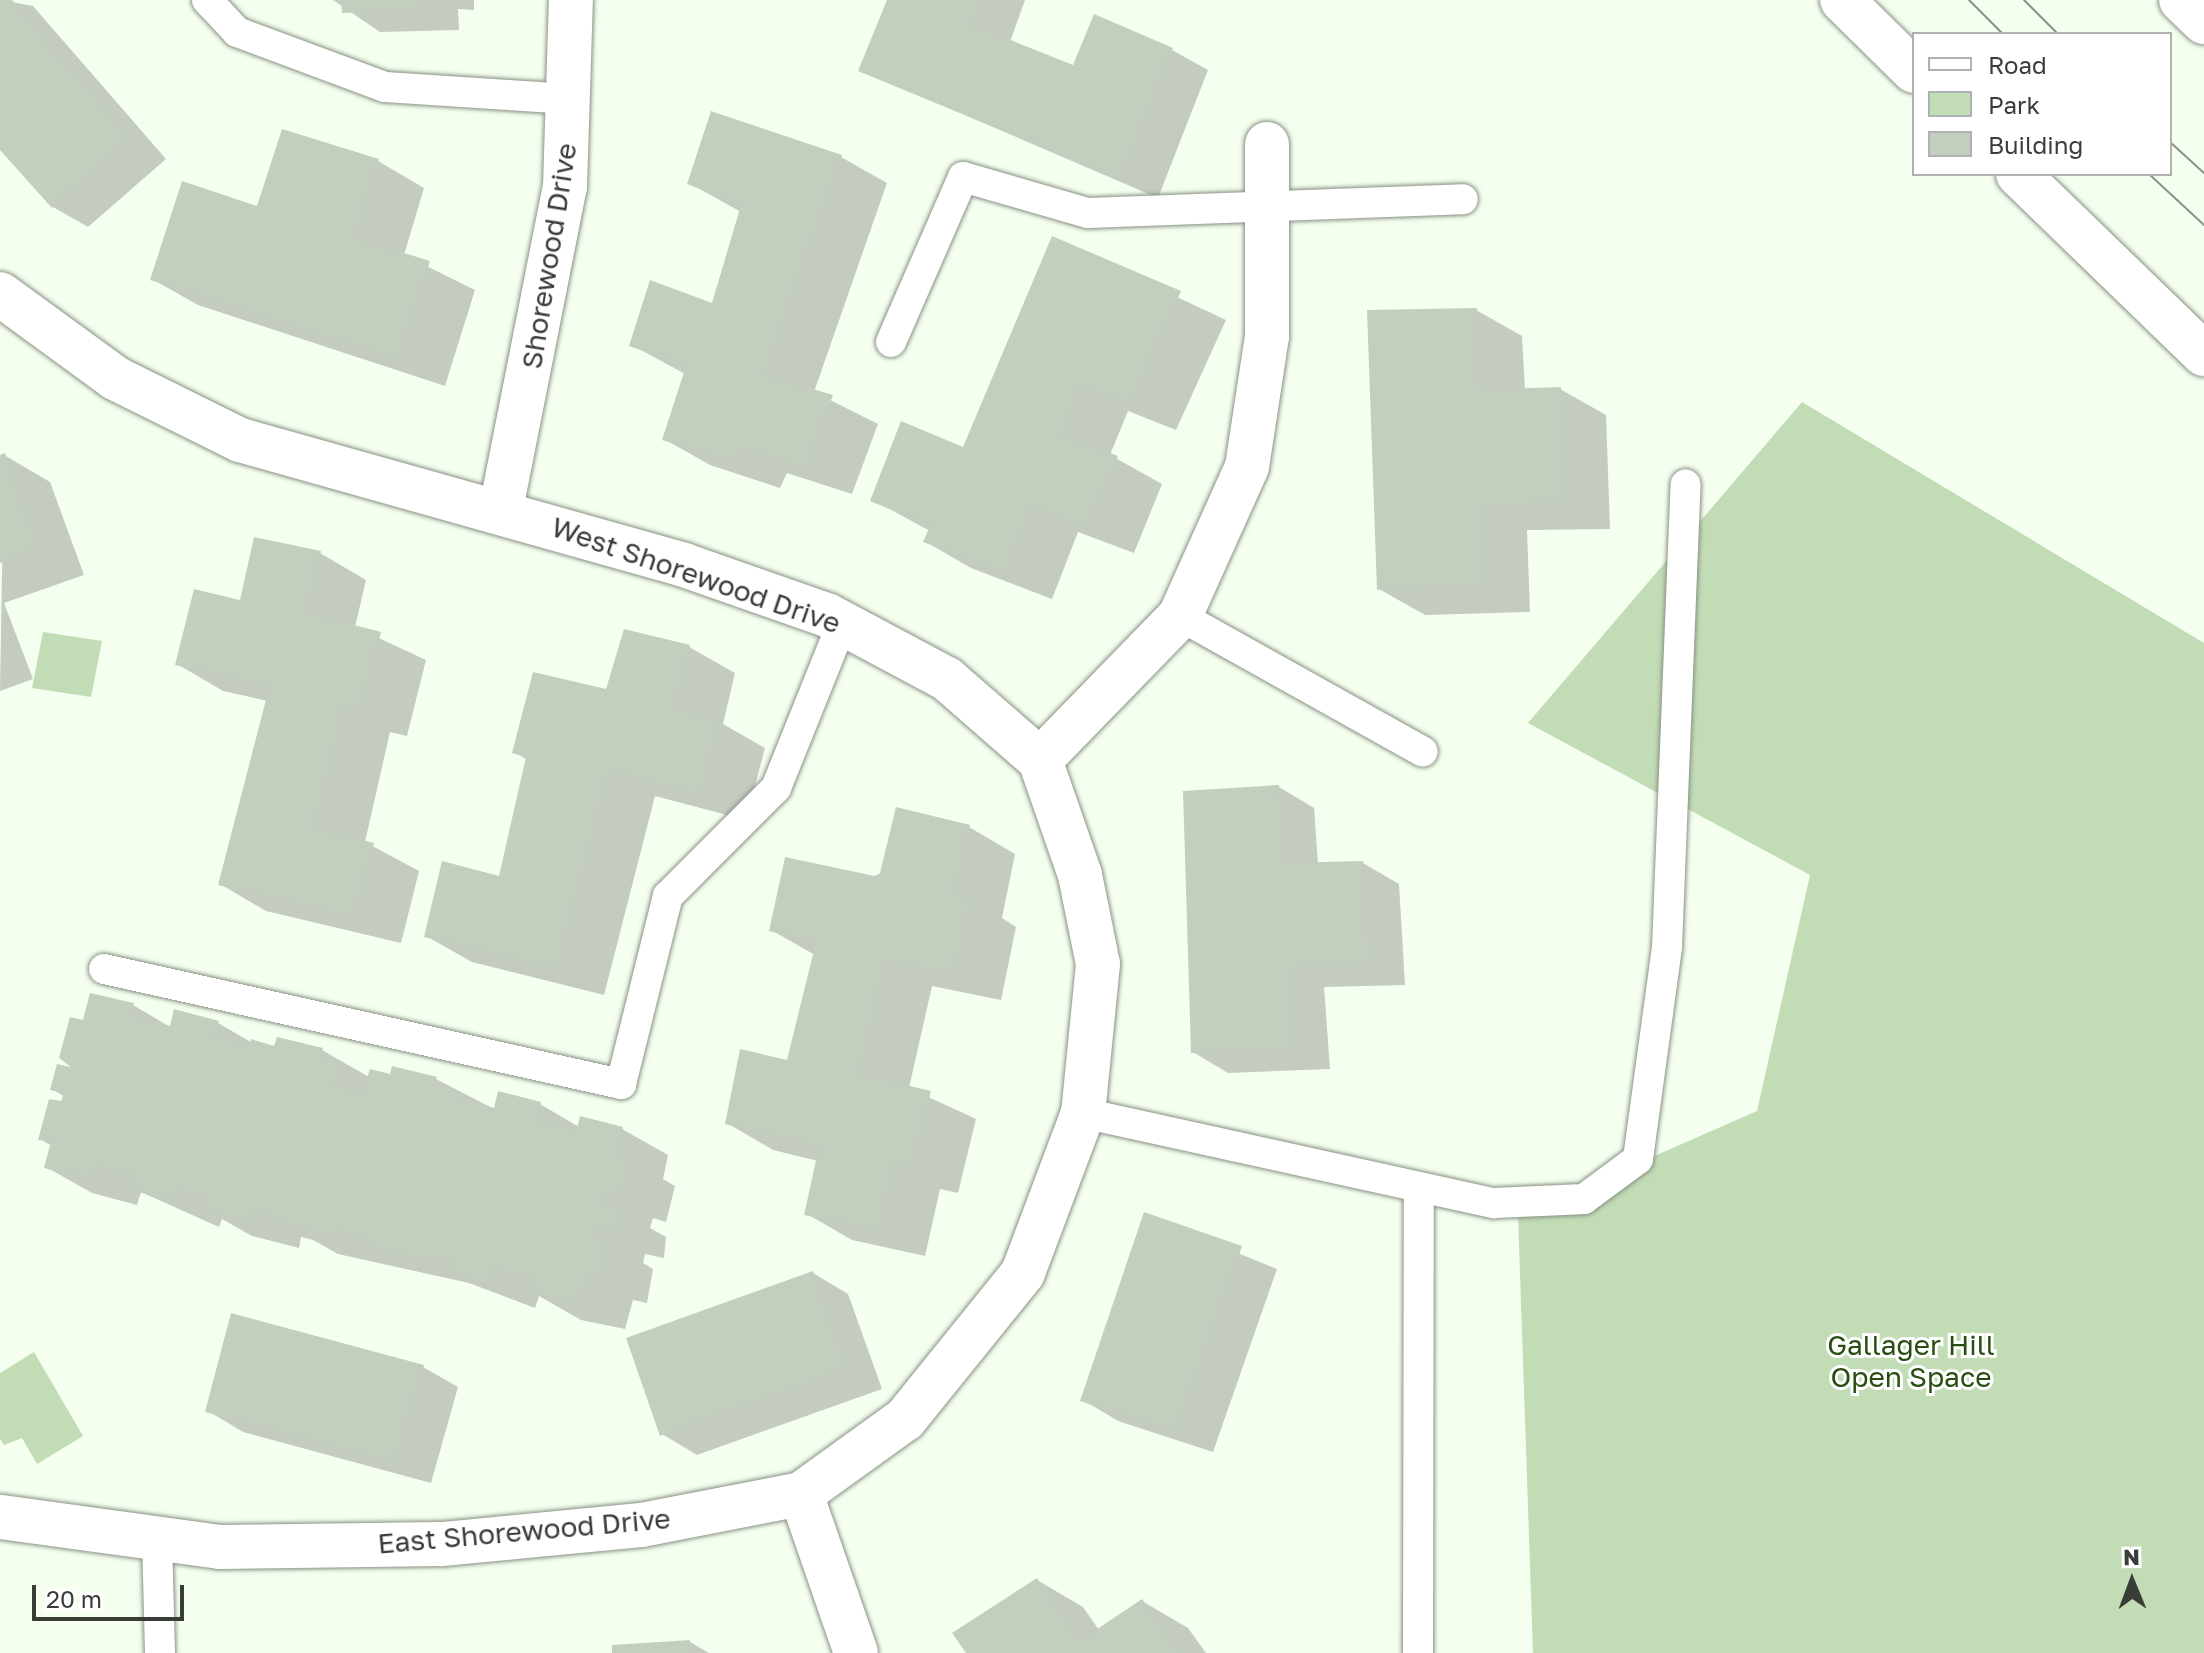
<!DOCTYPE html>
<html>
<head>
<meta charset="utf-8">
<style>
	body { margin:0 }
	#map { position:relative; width:2204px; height:1653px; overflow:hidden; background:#f4ffef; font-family:"Golos Text",sans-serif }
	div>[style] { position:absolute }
	.green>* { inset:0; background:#c2dcb6 }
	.shadow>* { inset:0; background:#0003 }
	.building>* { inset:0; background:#c4cebf }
	.roads { filter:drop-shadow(0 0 2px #899284) drop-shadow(0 0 2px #899284) }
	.lane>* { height:30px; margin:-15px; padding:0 15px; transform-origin:15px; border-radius:15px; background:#fff }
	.street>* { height:44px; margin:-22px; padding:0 22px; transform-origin:22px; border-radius:22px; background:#fff }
	.highway>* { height:44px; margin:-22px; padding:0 22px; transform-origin:22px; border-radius:22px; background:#fff }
	.tram>* { height:2px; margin:-1px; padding:0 1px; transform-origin:1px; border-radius:1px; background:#8b9288 }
	span { translate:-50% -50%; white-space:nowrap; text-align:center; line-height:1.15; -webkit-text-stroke:6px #fff; paint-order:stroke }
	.street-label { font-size:28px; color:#393d37 }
	.park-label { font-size:28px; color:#284d11 }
	.legend { position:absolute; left:1912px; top:32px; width:260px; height:144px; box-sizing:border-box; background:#fff; border:2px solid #b0b1af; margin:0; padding:10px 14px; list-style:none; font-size:24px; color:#393d37 }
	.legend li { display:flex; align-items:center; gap:16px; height:40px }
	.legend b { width:40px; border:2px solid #b0b1af }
	.north { position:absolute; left:2092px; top:1541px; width:80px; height:80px; -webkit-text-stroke:6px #fff; paint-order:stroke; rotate:359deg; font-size:22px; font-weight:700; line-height:32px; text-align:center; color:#393d37 }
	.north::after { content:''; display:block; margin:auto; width:28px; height:36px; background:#393d37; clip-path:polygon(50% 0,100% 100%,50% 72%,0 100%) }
	.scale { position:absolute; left:32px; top:1585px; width:152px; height:36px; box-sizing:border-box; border:4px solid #393d37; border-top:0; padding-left:10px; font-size:24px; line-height:28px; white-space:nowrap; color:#393d37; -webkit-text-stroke:6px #fff; paint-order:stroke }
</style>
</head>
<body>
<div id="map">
	<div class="green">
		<div style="clip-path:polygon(1802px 402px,2204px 643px,2204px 1653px,1533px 1653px,1518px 1216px,1757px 1111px,1810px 875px,1528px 723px)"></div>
		<div style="clip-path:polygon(43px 632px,102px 641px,91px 697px,32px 688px)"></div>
		<div style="clip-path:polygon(34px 1352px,83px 1436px,37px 1464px,22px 1438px,4px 1445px,0 1439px,0 1373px)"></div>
	</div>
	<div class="shadow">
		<div style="clip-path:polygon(0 0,33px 6px,166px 159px,88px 227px,53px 207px,0 147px)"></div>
		<div style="clip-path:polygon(333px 0,474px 0,474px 10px,458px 9px,459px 30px,380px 32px)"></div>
		<div style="clip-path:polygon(889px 0,1025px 0,1010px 42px,1075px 67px,1172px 50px,1208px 70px,1158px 198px,860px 70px)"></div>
		<div style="clip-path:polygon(841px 157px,887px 183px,814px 392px,878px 424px,852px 494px,787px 473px,780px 488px,710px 465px,664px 439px,685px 374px,632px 345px,713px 306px,741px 212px,689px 183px)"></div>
		<div style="clip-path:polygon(378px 161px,424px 188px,404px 255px,475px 290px,445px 386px,198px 305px,152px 279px)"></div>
		<div style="clip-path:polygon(1053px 239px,1226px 320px,1176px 430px,1128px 411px,1110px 455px,1162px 484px,1134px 553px,1078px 532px,1052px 599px,971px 568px,926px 542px,930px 531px,873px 500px,964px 449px)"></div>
		<div style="clip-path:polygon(1476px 310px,1522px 336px,1525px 390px,1560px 389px,1606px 415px,1610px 529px,1527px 530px,1530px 612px,1425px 615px,1379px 589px)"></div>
		<div style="clip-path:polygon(4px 455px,50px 482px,84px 575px,4px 603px,33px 679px,0 691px)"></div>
		<div style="clip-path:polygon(320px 553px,366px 580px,355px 627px,426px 660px,407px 736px,390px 732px,365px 842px,419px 871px,401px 943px,266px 911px,220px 884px,268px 701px,223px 691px,177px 664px,242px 603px)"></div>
		<div style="clip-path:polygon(689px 647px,735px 673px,723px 724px,765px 748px,746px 820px,655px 796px,604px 995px,472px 962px,426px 936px,500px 879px,527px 760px,515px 752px)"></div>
		<div style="clip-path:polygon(1279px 787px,1314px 808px,1318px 864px,1363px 863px,1399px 884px,1405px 985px,1324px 987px,1330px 1069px,1228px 1073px,1193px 1052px)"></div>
		<div style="clip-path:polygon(969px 827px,1015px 854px,1002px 918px,1016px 927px,1001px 1000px,932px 986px,909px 1088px,976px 1119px,958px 1193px,940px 1189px,925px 1256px,852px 1240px,807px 1214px,818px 1161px,773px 1150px,727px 1123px,789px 1062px,815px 955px,771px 930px)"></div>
		<div style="clip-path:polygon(133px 1005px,172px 1028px,218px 1023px,256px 1045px,322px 1050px,369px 1077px,436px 1079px,496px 1110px,540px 1104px,579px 1127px,622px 1129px,668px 1155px,663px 1179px,675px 1186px,666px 1222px,653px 1218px,650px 1228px,666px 1237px,664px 1258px,645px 1254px,643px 1263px,653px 1269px,647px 1303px,633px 1300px,625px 1329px,581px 1320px,539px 1296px,535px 1308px,469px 1283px,338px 1254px,313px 1240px,301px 1237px,299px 1248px,252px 1236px,222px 1219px,219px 1227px,141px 1192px,137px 1205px,92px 1193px,46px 1167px,52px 1146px,40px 1139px,65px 1097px,52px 1089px,78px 1071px,84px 1022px)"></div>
		<div style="clip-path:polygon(1145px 1215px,1277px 1269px,1213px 1452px,1118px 1421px,1083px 1400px)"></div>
		<div style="clip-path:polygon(813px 1273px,848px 1294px,882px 1389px,697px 1455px,662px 1434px)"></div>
		<div style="clip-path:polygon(423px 1367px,458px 1387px,431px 1483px,243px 1432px,208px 1411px)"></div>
		<div style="clip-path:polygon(1037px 1580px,1083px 1607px,1099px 1630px,1142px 1601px,1188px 1628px,1206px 1653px,969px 1653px)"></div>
		<div style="clip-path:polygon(690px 1642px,709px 1653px,614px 1653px)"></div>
	</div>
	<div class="building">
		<div style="clip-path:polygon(0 0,12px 0,131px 137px,52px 208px,0 150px)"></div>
		<div style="clip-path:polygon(341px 0,423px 0,423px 11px,342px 13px)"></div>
		<div style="clip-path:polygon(887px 0,982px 0,973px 25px,1073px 65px,1094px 14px,1173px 48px,1122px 180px,858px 71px)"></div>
		<div style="clip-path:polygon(711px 111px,842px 155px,766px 375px,833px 395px,806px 469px,740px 448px,734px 463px,662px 440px,686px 366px,629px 346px,650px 280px,712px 303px,741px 205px,687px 184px)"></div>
		<div style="clip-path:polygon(282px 129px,379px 159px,356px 238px,430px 261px,399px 361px,150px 280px,182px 181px,257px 206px)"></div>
		<div style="clip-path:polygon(1052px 236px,1181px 291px,1130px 405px,1081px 386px,1063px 435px,1118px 456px,1087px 528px,1032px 507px,1006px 574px,923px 542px,930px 526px,870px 501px,901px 421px,963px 447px)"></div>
		<div style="clip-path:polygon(1477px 308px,1480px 390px,1561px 387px,1565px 503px,1481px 505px,1484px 586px,1377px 590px,1367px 310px)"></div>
		<div style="clip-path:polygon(5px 453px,39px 548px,0 563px,0 455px)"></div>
		<div style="clip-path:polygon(254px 537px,321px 551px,307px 613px,381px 632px,361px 711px,344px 707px,316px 828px,374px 843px,355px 918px,218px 885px,269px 688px,175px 665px,194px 589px,240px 600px)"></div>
		<div style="clip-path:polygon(624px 629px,690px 645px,675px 708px,720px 720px,700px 795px,609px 771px,558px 970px,424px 937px,442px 861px,499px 876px,526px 757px,512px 753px,533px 672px,606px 689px)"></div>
		<div style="clip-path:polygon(1279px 785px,1285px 863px,1363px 861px,1370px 965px,1289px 968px,1295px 1050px,1191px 1053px,1183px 791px)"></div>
		<div style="clip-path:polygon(896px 807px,970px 825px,956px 895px,971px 898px,955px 975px,886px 961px,861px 1074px,931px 1091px,912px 1168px,894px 1164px,879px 1231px,804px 1215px,819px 1147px,725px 1124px,740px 1049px,787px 1060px,816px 942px,769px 931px,785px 857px,879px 877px)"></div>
		<div style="clip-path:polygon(90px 993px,134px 1003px,131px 1015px,170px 1026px,174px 1009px,219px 1021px,214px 1036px,250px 1045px,251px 1039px,274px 1046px,277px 1037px,323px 1048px,320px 1057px,341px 1061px,335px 1086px,362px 1092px,370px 1069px,390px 1074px,392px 1066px,437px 1077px,434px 1085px,459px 1092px,457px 1099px,494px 1108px,498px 1091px,541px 1102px,537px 1119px,577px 1129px,580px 1116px,623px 1127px,616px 1155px,630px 1158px,620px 1197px,607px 1193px,604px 1203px,621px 1209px,618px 1233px,599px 1229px,597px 1238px,608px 1240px,601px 1278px,588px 1275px,579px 1304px,533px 1294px,534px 1280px,494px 1269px,489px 1283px,449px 1274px,450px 1261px,372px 1252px,374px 1242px,335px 1231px,333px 1239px,255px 1212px,253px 1223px,204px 1211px,207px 1198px,177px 1190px,172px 1202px,132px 1190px,135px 1176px,95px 1167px,91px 1180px,44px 1168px,51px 1141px,38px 1140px,49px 1099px,61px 1101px,64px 1093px,50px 1090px,57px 1064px,71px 1067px,59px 1058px,70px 1017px,83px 1020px)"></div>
		<div style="clip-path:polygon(1144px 1212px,1242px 1246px,1177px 1433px,1080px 1401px)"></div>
		<div style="clip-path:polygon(813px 1271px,848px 1369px,660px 1436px,626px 1338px)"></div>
		<div style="clip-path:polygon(231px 1313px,424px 1365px,395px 1464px,205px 1412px)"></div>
		<div style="clip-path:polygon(1037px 1578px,1081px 1640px,1142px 1599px,1181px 1653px,966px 1653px,952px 1633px)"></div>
		<div style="clip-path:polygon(690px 1640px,691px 1653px,612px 1653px,612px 1645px)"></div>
	</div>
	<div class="roads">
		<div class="lane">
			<div style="left:207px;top:0;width:44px;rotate:46.8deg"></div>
			<div style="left:237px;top:32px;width:158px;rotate:20.4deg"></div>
			<div style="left:385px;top:87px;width:185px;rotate:3.7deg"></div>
			<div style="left:891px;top:342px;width:180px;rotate:-66.4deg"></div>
			<div style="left:963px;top:177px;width:130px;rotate:16.1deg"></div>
			<div style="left:1088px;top:213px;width:375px;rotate:-2.1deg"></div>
			<div style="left:1180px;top:616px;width:278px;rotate:29.2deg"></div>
			<div style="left:104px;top:969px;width:530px;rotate:12.54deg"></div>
			<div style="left:621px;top:1084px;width:194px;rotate:-76deg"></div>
			<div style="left:668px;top:896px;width:153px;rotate:-45deg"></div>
			<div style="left:776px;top:788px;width:177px;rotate:-68.1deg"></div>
			<div style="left:1083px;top:1113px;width:421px;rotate:12.4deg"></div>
			<div style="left:1494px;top:1203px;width:90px;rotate:-2.5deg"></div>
			<div style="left:1584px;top:1199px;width:67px;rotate:-36.5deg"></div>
			<div style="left:1638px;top:1159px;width:214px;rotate:-82.2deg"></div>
			<div style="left:1667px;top:947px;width:463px;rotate:-87.7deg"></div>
			<div style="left:157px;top:1538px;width:115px;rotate:88.5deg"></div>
			<div style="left:1418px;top:1653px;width:465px;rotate:-89.9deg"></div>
		</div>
		<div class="street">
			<div style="left:0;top:294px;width:142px;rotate:36.1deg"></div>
			<div style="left:115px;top:378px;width:140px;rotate:26.4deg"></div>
			<div style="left:240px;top:440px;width:461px;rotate:15.7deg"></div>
			<div style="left:684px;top:565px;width:151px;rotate:19.3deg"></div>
			<div style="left:827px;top:615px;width:136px;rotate:28.1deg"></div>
			<div style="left:947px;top:679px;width:123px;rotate:41.1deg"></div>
			<div style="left:1040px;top:760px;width:122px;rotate:70.8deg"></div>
			<div style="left:1080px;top:875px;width:91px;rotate:78.6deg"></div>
			<div style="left:1098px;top:964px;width:150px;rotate:95.7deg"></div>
			<div style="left:1083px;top:1113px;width:171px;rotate:110.6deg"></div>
			<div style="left:1023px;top:1273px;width:188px;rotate:128.9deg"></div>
			<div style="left:905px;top:1419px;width:128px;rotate:144.2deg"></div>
			<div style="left:801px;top:1494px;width:163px;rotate:169deg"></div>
			<div style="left:641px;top:1525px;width:200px;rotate:174.5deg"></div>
			<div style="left:442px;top:1544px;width:222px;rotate:179.2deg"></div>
			<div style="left:220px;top:1547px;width:222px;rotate:-172.2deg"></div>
			<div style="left:501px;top:509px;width:328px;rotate:-78.8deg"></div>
			<div style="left:565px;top:187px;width:187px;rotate:-88.2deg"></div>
			<div style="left:1040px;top:760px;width:201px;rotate:-45.8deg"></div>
			<div style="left:1180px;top:616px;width:163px;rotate:-65.8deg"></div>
			<div style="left:1247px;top:467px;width:132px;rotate:-81.3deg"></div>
			<div style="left:1267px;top:337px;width:193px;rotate:-90deg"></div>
			<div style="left:801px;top:1494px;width:168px;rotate:70.9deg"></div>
		</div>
		<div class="highway">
			<div style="left:1842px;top:0;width:101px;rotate:44.6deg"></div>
			<div style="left:2181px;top:0;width:32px;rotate:44deg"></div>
			<div style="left:2018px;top:174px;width:259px;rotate:44.1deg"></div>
		</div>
	</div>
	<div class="tram">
		<div style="left:1969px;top:0;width:48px;rotate:45deg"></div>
		<div style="left:2024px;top:0;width:48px;rotate:45deg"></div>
		<div style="left:2170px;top:142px;width:46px;rotate:42.4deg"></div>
		<div style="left:2149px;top:174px;width:75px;rotate:42.8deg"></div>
	</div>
	<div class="street-label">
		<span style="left:549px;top:256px;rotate:-81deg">Shorewood Drive</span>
		<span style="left:696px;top:575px;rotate:19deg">West Shorewood Drive</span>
		<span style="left:524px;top:1531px;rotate:-5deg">East Shorewood Drive</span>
	</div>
	<div class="park-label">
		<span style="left:1911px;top:1361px">Gallager Hill<br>Open Space</span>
	</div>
	<ul class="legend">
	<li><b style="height:10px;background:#fff"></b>Road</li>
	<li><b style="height:22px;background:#c2dcb6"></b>Park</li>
	<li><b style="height:22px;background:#c4cebf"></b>Building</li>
	</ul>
	<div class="north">N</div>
	<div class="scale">20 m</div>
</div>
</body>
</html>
